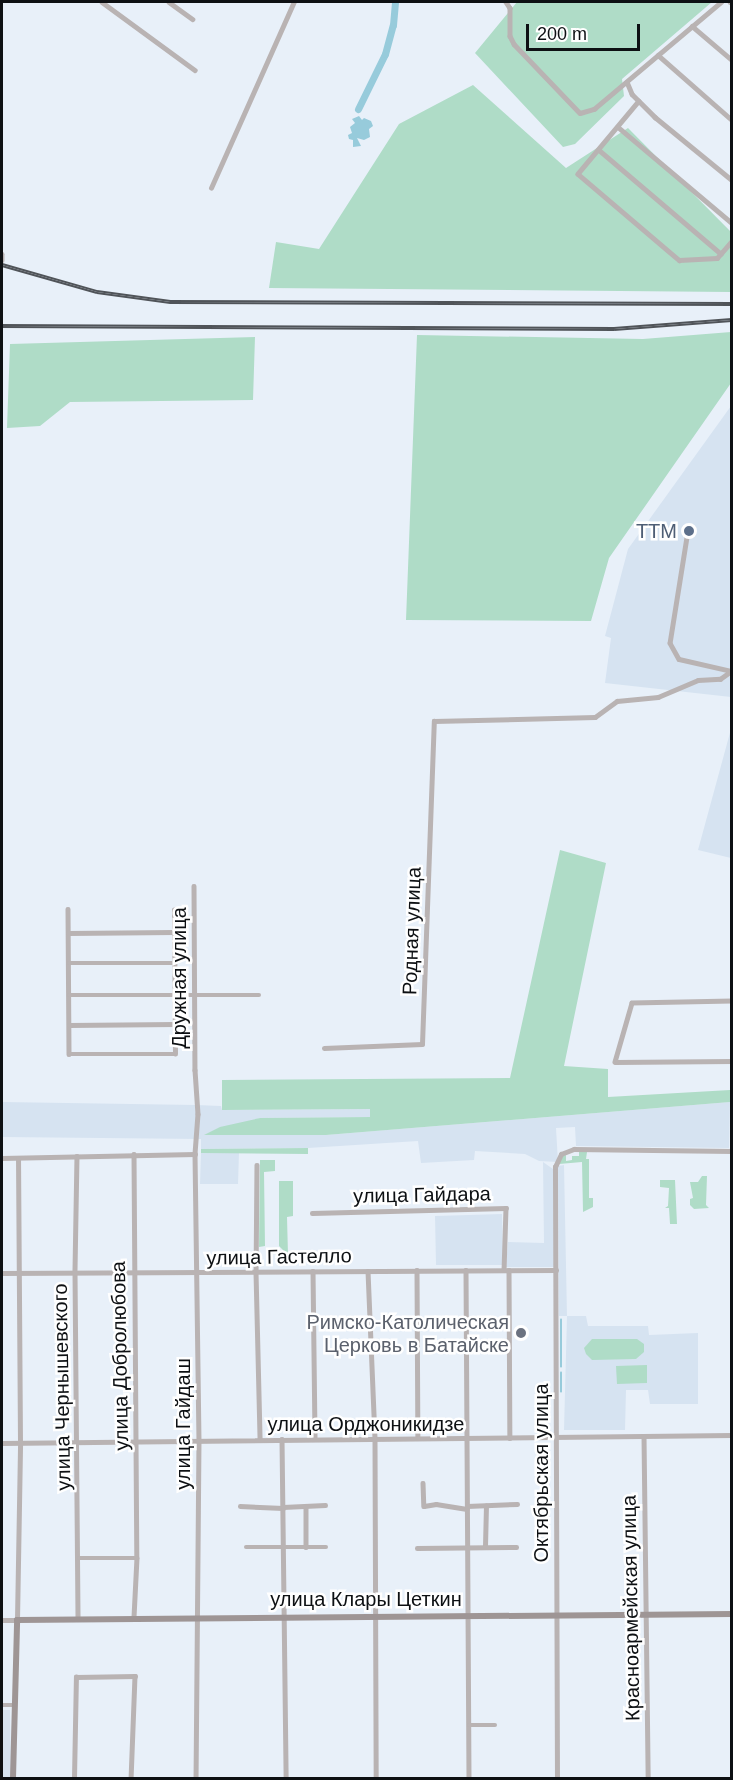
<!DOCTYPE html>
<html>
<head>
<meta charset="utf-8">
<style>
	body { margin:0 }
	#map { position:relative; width:733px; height:1780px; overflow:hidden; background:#e8f0f9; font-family:Arial,sans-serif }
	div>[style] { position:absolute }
	.built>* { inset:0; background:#d6e3f1 }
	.green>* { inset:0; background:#afdcc7 }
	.water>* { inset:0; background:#97cbdb }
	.stream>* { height:1.5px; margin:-0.75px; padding:0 0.75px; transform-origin:0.75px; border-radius:0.75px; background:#97cbdb }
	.river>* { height:7px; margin:-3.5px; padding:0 3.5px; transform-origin:3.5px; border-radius:3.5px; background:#97cbdb }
	.minor>* { height:4.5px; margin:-2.25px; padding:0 2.25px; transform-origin:2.25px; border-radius:2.25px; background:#b9b3b3 }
	.tertiary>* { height:5px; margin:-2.5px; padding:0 2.5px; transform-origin:2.5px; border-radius:2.5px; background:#b9b3b3 }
	.secondary>* { height:6px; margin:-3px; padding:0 3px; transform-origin:3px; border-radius:3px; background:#9e9595 }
	.rail>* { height:4px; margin-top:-2px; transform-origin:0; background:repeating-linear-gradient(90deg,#fff 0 4.5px,#505459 0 9px); box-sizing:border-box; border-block:2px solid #505459 }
	.dots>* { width:16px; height:16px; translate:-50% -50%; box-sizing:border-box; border:3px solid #fff; border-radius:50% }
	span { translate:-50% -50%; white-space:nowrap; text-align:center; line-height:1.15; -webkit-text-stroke:5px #fff; paint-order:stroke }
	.service-label { font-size:20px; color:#4e5e75 }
	.right { translate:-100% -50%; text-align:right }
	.street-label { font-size:20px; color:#0d1013 }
	.worship-label { font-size:20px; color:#5b616d }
	.frame { position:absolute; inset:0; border:3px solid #0d1013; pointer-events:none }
	.scale { position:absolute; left:526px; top:24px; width:114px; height:27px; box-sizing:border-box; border:3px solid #0d1013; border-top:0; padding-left:8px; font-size:18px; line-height:21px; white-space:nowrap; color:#0d1013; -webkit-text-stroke:4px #fff; paint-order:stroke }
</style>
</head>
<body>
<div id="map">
	<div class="built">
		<div style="clip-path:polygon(731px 406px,731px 697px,605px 683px,611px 638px,605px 636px,628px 549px)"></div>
		<div style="clip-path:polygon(731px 729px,732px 858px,731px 858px,698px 850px)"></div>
		<div style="clip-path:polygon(2px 1102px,196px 1105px,221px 1106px,222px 1110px,370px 1109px,370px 1117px,260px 1118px,206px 1135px,326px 1135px,730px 1102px,729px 1148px,576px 1146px,575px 1127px,556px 1128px,558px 1162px,539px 1161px,525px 1154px,475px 1151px,474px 1160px,421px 1163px,418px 1141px,308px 1148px,201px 1149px,201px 1139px,2px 1137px)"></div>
		<div style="clip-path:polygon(201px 1153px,239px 1153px,238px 1184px,200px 1184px)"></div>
		<div style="clip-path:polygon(543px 1162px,553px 1169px,554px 1267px,506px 1267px,508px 1242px,544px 1243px)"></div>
		<div style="clip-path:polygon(564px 1165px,567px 1316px,586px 1316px,588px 1326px,648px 1326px,649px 1335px,698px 1333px,698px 1404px,650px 1404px,648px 1390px,626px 1390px,625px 1430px,564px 1430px,567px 1316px,559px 1316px,558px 1166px)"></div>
		<div style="clip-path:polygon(502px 1214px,503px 1265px,436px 1265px,435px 1216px)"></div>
		<div style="clip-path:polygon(2px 1710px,10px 1710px,11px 1778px,2px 1778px)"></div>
	</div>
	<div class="green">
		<div style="clip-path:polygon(517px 2px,712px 2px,622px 79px,624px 96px,575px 144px,563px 147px,475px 53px)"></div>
		<div style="clip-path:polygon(473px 85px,566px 168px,628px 128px,731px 232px,731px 292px,269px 288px,276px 242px,319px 249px,399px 124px)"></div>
		<div style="clip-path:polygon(731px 332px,731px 383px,609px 558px,591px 621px,406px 620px,417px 335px,643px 339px)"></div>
		<div style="clip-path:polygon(255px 337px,253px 400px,70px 402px,40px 426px,7px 428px,10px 344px)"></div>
		<div style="clip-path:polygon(560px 850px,606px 863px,564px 1066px,608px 1069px,608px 1097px,730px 1090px,730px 1102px,326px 1135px,204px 1135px,220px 1127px,260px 1118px,370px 1117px,370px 1109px,222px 1110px,222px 1080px,510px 1078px)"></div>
		<div style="clip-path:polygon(308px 1148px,308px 1154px,201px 1153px,201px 1149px)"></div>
		<div style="clip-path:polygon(579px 1152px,587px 1152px,586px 1159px,589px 1159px,589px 1198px,593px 1198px,593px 1207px,583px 1212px,582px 1162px,559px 1164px,563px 1156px,566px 1155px,566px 1161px,572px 1160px,572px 1156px,579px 1156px)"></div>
		<div style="clip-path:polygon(260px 1160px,275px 1160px,275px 1171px,264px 1172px,265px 1246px,259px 1247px)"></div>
		<div style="clip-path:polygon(702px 1176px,707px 1176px,706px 1205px,709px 1208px,694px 1209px,690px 1205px,690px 1199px,693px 1198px,690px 1182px,698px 1182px)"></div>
		<div style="clip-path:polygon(660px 1180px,675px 1180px,677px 1224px,670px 1224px,669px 1208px,665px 1208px,668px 1206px,669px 1188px,660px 1187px)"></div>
		<div style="clip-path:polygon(279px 1181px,293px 1181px,293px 1216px,287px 1217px,288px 1255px,279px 1246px)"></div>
		<div style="clip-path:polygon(592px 1339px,637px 1339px,644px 1344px,644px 1352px,636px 1359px,592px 1360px,586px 1354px,584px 1348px)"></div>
		<div style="clip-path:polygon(647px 1365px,647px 1383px,617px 1384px,616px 1366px)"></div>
	</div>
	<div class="water">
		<div style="clip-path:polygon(359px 116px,362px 120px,364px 118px,371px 121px,373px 126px,369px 129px,370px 137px,364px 140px,357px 138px,361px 146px,353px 147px,353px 140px,349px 139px,348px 135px,352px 133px,350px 127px,355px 123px,352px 119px)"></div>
	</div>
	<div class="stream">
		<div style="left:561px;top:1367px;width:47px;rotate:-90deg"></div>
		<div style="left:561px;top:1392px;width:19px;rotate:-90deg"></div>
	</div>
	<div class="river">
		<div style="left:358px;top:109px;width:61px;rotate:-63.9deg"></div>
		<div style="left:385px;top:54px;width:30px;rotate:-75deg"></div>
		<div style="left:393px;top:25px;width:23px;rotate:-85deg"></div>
	</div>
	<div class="minor">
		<div style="left:102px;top:2px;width:115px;rotate:36.2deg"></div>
		<div style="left:169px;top:2px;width:29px;rotate:36deg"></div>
		<div style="left:506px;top:2px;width:7px;rotate:56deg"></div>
		<div style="left:510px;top:8px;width:28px;rotate:90deg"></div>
		<div style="left:510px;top:36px;width:9px;rotate:63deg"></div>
		<div style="left:514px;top:44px;width:95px;rotate:46.3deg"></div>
		<div style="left:580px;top:113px;width:15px;rotate:-16deg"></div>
		<div style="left:594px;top:109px;width:166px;rotate:-40.1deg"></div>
		<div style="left:730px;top:2px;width:2px;rotate:27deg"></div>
		<div style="left:692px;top:26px;width:52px;rotate:40.4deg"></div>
		<div style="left:658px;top:55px;width:98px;rotate:41.3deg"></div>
		<div style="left:627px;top:82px;width:13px;rotate:67deg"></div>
		<div style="left:632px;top:94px;width:33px;rotate:45deg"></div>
		<div style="left:655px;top:117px;width:99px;rotate:39.3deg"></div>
		<div style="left:639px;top:101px;width:95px;rotate:129.9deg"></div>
		<div style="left:578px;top:174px;width:133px;rotate:40.4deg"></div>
		<div style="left:679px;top:260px;width:38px;rotate:-3deg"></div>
		<div style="left:717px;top:258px;width:23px;rotate:-49deg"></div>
		<div style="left:618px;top:127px;width:149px;rotate:40.1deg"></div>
		<div style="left:599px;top:150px;width:160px;rotate:40.4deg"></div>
		<div style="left:211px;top:188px;width:204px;rotate:-66deg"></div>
		<div style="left:2px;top:254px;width:6px;rotate:90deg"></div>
		<div style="left:688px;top:531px;width:113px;rotate:99.1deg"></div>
		<div style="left:670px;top:643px;width:18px;rotate:61deg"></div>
		<div style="left:679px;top:659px;width:54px;rotate:12.8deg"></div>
		<div style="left:194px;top:886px;width:184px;rotate:89.7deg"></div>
		<div style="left:195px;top:1070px;width:44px;rotate:86.1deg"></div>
		<div style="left:198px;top:1114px;width:40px;rotate:94.3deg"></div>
		<div style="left:195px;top:1154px;width:286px;rotate:89.2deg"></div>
		<div style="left:199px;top:1440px;width:338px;rotate:90.5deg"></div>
		<div style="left:68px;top:909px;width:145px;rotate:89.6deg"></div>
		<div style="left:69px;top:1054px;width:106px"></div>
		<div style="left:175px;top:1054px;width:144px;rotate:-90.4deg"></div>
		<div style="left:68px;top:933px;width:106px;rotate:-0.5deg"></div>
		<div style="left:69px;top:963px;width:105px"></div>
		<div style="left:69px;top:995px;width:190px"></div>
		<div style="left:732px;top:1001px;width:100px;rotate:178.9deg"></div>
		<div style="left:632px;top:1003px;width:61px;rotate:106.1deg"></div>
		<div style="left:615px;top:1062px;width:117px;rotate:-0.5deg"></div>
		<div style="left:69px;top:1025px;width:106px;rotate:-0.5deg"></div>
		<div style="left:324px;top:1048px;width:98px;rotate:-2.3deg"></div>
		<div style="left:422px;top:1044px;width:323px;rotate:-87.9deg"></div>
		<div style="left:434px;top:721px;width:161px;rotate:-1.4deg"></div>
		<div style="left:595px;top:717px;width:27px;rotate:-36deg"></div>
		<div style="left:617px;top:701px;width:41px;rotate:-5.6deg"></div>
		<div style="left:658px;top:697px;width:43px;rotate:-23deg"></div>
		<div style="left:698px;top:680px;width:22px;rotate:-3deg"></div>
		<div style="left:720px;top:679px;width:14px;rotate:-36deg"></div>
		<div style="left:134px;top:1154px;width:404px;rotate:89.6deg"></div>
		<div style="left:137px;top:1558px;width:59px;rotate:92.9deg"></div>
		<div style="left:77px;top:1156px;width:116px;rotate:91deg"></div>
		<div style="left:75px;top:1272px;width:346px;rotate:89.5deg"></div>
		<div style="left:2px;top:1158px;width:193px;rotate:-1.2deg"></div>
		<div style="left:257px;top:1165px;width:107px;rotate:90.5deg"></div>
		<div style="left:256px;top:1272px;width:167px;rotate:88.6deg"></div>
		<div style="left:312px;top:1213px;width:194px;rotate:-1.5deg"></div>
		<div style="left:506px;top:1208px;width:62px;rotate:91.8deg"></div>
		<div style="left:417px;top:1270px;width:168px;rotate:89.7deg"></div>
		<div style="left:466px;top:1270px;width:508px;rotate:89.66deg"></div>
		<div style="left:509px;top:1270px;width:168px;rotate:89.7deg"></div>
		<div style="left:313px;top:1271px;width:168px;rotate:89.3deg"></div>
		<div style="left:368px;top:1271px;width:168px;rotate:87.6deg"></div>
		<div style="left:375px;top:1439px;width:339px;rotate:89.8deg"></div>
		<div style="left:2px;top:1273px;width:554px;rotate:-0.31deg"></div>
		<div style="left:644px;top:1436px;width:342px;rotate:89.3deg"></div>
		<div style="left:282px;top:1439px;width:339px;rotate:89.3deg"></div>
		<div style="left:423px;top:1483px;width:23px;rotate:88deg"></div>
		<div style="left:424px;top:1506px;width:12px;rotate:-9deg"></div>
		<div style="left:436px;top:1504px;width:31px;rotate:9deg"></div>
		<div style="left:240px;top:1506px;width:43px;rotate:2.7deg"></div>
		<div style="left:306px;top:1506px;width:41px;rotate:90deg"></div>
		<div style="left:467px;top:1506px;width:50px;rotate:-2.3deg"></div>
		<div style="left:283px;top:1507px;width:42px;rotate:-2.7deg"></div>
		<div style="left:485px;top:1546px;width:40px;rotate:-88.6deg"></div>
		<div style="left:246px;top:1547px;width:80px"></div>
		<div style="left:417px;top:1548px;width:99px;rotate:-0.6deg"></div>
		<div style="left:79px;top:1558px;width:58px"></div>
		<div style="left:17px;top:1620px;width:178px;rotate:-89deg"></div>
		<div style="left:20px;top:1442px;width:283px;rotate:-90.4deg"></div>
		<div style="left:2px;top:1705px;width:11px"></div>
		<div style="left:469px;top:1725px;width:26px"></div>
		<div style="left:74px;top:1778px;width:101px;rotate:-88.9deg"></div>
		<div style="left:76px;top:1677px;width:59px;rotate:-1deg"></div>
		<div style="left:135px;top:1676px;width:102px;rotate:92.2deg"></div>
		<div style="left:557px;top:1778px;width:611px;rotate:-90.19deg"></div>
		<div style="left:555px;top:1167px;width:14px;rotate:-65deg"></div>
		<div style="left:561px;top:1154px;width:14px;rotate:-21deg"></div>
		<div style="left:574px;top:1149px;width:158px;rotate:0.7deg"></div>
	</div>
	<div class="tertiary">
		<div style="left:2px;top:1443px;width:730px;rotate:-0.63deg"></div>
		<div style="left:2px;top:1620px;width:15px"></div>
	</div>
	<div class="secondary">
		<div style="left:13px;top:1778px;width:158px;rotate:-88.5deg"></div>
		<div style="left:17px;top:1620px;width:715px;rotate:-0.48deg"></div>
	</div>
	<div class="rail">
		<div style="left:2px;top:265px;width:99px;rotate:15.9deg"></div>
		<div style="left:97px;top:292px;width:74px;rotate:7.8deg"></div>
		<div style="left:170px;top:302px;width:562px;rotate:0.2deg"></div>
		<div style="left:2px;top:326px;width:612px;rotate:0.28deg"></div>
		<div style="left:614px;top:329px;width:118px;rotate:-4.4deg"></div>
	</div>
	<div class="dots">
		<div style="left:689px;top:531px;background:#5c6f8a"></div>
		<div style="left:521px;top:1333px;background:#6b7280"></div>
	</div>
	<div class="service-label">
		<span class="right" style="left:677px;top:531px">ТТМ</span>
	</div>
	<div class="street-label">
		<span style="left:412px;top:931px;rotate:-88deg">Родная улица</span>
		<span style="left:179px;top:978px;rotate:-90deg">Дружная улица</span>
		<span style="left:422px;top:1195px;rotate:-1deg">улица Гайдара</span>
		<span style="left:279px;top:1257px;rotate:-1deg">улица Гастелло</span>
		<span style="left:120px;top:1356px;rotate:-91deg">улица Добролюбова</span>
		<span style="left:62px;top:1387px;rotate:-91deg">улица Чернышевского</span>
		<span style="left:183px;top:1424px;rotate:-90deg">улица Гайдаш</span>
		<span style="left:366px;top:1424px">улица Орджоникидзе</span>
		<span style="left:541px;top:1473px;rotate:-90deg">Октябрьская улица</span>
		<span style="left:366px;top:1599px">улица Клары Цеткин</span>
		<span style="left:631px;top:1608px;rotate:-91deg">Красноармейская улица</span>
	</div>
	<div class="worship-label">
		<span class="right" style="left:509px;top:1334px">Римско-Католическая<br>Церковь в Батайске</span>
	</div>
	<div class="frame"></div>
	<div class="scale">200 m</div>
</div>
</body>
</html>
